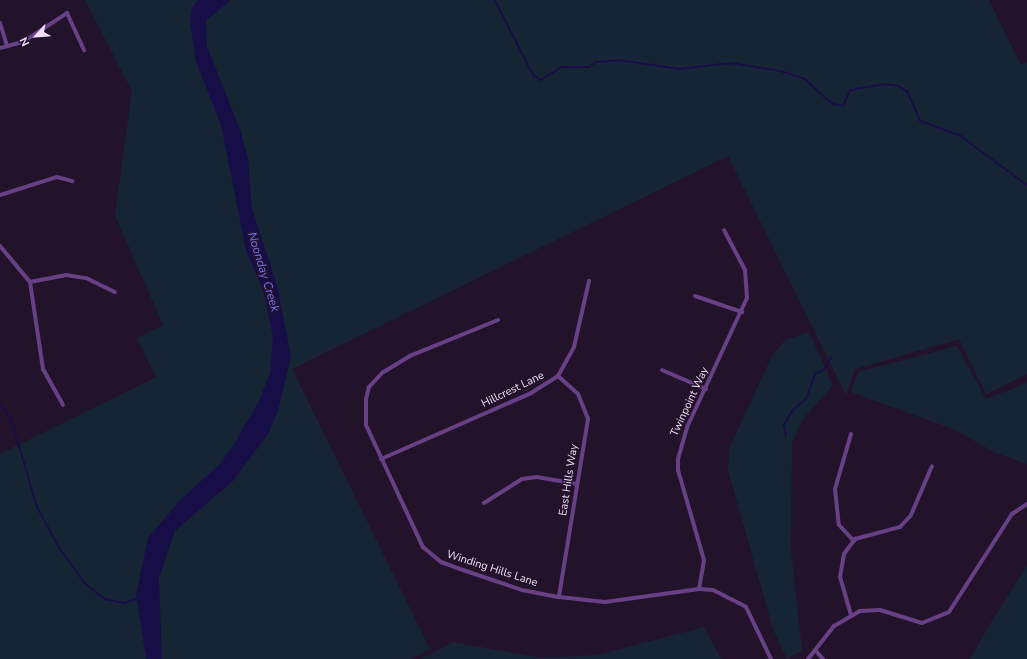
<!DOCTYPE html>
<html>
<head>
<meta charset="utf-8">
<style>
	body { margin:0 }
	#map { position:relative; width:1027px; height:659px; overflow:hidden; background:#23132a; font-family:"Nunito Sans",sans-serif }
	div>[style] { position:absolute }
	.green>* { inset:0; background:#162534 }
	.water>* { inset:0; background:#180e47 }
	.stream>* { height:1.5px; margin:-0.75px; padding:0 0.75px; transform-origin:0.75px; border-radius:0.75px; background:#180e47 }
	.minor>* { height:4px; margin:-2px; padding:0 2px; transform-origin:2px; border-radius:2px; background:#684086 }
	span { translate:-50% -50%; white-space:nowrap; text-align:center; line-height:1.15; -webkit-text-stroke:3px #23132a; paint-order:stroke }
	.street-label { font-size:11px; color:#f2defd }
	.water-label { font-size:12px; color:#7272f7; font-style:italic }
	.north { position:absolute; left:16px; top:16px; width:40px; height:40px; -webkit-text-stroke:3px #23132a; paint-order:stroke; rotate:244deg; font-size:11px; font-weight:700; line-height:16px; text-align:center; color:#f2defd }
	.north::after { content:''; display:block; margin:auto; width:14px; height:18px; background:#f2defd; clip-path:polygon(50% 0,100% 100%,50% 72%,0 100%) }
</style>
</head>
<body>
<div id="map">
	<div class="green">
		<div style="clip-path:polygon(85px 0,989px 0,1021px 65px,1027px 63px,1027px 374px,986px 394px,959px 339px,855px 369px,846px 395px,728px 156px,292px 369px,430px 649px,410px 659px,0 659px,0 454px,156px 377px,137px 338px,163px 325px,115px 215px,132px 91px)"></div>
		<div style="clip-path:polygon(809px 332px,833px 385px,803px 419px,792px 443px,791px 551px,802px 650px,787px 659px,773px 629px,728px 470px,729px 449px,772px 356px,785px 340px)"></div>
		<div style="clip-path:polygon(957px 346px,986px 399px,1027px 383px,1027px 464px,996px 453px,953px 429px,851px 392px,858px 372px)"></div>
		<div style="clip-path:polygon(1027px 566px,1027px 659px,970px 659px,990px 624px)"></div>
		<div style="clip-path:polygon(704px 627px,721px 659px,421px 659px,453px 642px,541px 658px,597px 655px)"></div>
	</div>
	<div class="water">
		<div style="clip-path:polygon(198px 0,231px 0,206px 21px,207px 46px,241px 132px,248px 159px,252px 209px,277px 285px,291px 356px,278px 411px,268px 434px,233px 481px,175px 531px,159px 578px,162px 659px,146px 659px,136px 595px,148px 538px,181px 499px,220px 464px,234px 444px,259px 401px,270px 373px,273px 337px,263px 290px,246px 250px,221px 125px,196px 62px,190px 22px,192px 8px)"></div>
	</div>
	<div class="stream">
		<div style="left:495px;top:0;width:85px;rotate:62.8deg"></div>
		<div style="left:534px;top:76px;width:8px;rotate:30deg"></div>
		<div style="left:541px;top:80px;width:25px;rotate:-32deg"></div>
		<div style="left:562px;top:67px;width:27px"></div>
		<div style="left:589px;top:67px;width:9px;rotate:-36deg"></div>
		<div style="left:596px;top:62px;width:23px;rotate:-5deg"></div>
		<div style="left:619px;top:60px;width:61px;rotate:8.5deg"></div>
		<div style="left:679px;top:69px;width:52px;rotate:-6.6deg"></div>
		<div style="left:731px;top:63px;width:51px;rotate:9.1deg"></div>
		<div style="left:781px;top:71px;width:25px;rotate:18deg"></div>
		<div style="left:805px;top:79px;width:38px;rotate:42deg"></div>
		<div style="left:833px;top:104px;width:10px;rotate:11deg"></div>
		<div style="left:843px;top:106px;width:17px;rotate:-65deg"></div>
		<div style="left:850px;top:91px;width:5px;rotate:-22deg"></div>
		<div style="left:855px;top:89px;width:31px;rotate:-9deg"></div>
		<div style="left:886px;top:84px;width:13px;rotate:9deg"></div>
		<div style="left:899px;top:86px;width:11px;rotate:34deg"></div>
		<div style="left:908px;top:92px;width:32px;rotate:66deg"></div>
		<div style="left:921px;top:121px;width:43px;rotate:20.6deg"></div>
		<div style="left:961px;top:136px;width:82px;rotate:36.6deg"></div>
		<div style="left:0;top:404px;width:18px;rotate:52deg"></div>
		<div style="left:11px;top:418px;width:92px;rotate:73.5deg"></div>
		<div style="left:37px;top:506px;width:47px;rotate:61.8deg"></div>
		<div style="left:59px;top:547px;width:44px;rotate:54.2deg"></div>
		<div style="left:85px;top:583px;width:26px;rotate:39deg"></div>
		<div style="left:105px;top:599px;width:19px;rotate:12deg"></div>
		<div style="left:124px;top:603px;width:14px;rotate:-17deg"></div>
		<div style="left:786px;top:436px;width:11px;rotate:-100deg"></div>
		<div style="left:784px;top:425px;width:17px;rotate:-59deg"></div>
		<div style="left:793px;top:410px;width:17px;rotate:-40deg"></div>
		<div style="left:806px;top:399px;width:27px;rotate:-70deg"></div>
		<div style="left:815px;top:374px;width:10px;rotate:-24deg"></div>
		<div style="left:824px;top:370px;width:14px;rotate:-60deg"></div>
	</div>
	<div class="minor">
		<div style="left:0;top:23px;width:24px;rotate:73deg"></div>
		<div style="left:0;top:48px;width:24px;rotate:-15deg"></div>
		<div style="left:23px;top:42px;width:53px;rotate:-33.4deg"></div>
		<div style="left:67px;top:13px;width:41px;rotate:65.3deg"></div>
		<div style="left:0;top:195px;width:60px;rotate:-17.5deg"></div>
		<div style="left:57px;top:177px;width:16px;rotate:15deg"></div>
		<div style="left:0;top:246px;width:47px;rotate:50.2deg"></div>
		<div style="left:30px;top:282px;width:88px;rotate:81.5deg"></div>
		<div style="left:43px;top:369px;width:41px;rotate:60.9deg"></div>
		<div style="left:30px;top:282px;width:37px;rotate:-11deg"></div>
		<div style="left:66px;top:275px;width:20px;rotate:9deg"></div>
		<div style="left:86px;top:278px;width:32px;rotate:26deg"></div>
		<div style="left:695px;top:296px;width:50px;rotate:18.8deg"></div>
		<div style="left:498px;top:320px;width:95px;rotate:157.8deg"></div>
		<div style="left:410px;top:356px;width:31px;rotate:149deg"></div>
		<div style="left:383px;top:372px;width:21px;rotate:133deg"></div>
		<div style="left:369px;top:387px;width:12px;rotate:104deg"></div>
		<div style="left:366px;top:399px;width:26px;rotate:90deg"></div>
		<div style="left:366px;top:425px;width:135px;rotate:65deg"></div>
		<div style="left:423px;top:547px;width:23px;rotate:40deg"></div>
		<div style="left:441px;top:562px;width:20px;rotate:20deg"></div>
		<div style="left:460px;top:569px;width:65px;rotate:18.7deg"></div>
		<div style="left:522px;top:590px;width:38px;rotate:11deg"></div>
		<div style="left:559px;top:597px;width:46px;rotate:6.2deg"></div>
		<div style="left:605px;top:602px;width:95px;rotate:-7.9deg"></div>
		<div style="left:699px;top:589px;width:14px;rotate:4deg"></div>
		<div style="left:713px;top:590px;width:37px;rotate:27deg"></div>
		<div style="left:746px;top:607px;width:58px;rotate:64.3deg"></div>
		<div style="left:662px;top:370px;width:48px;rotate:23.4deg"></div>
		<div style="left:558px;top:376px;width:27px;rotate:42deg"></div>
		<div style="left:578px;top:394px;width:27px;rotate:68deg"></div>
		<div style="left:588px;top:419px;width:180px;rotate:99.3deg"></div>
		<div style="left:851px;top:434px;width:57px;rotate:106.2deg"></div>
		<div style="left:835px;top:489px;width:36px;rotate:84deg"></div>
		<div style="left:839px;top:525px;width:22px;rotate:47deg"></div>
		<div style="left:381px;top:459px;width:164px;rotate:-23.7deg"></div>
		<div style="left:531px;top:393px;width:32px;rotate:-32deg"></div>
		<div style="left:558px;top:376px;width:33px;rotate:-61deg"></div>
		<div style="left:574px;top:347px;width:68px;rotate:-77.2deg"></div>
		<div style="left:484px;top:503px;width:45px;rotate:-32.3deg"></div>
		<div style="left:522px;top:479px;width:15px;rotate:-8deg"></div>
		<div style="left:537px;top:477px;width:41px;rotate:9.9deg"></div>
		<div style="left:699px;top:589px;width:29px;rotate:-80deg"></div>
		<div style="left:704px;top:560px;width:94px;rotate:-106.1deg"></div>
		<div style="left:678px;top:470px;width:11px;rotate:-90deg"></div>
		<div style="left:678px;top:459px;width:35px;rotate:-74deg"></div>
		<div style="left:688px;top:425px;width:140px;rotate:-65.1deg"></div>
		<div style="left:747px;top:298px;width:28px;rotate:-94deg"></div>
		<div style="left:745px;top:270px;width:45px;rotate:-117.7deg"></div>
		<div style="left:851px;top:615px;width:40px;rotate:-106deg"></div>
		<div style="left:840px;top:577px;width:23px;rotate:-80deg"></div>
		<div style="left:844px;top:554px;width:19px;rotate:-54deg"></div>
		<div style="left:855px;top:539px;width:47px;rotate:-14.9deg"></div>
		<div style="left:900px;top:527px;width:16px;rotate:-47deg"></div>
		<div style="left:911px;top:515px;width:53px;rotate:-66.8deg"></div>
		<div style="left:816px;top:651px;width:11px;rotate:49deg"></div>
		<div style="left:808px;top:659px;width:42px;rotate:-51.8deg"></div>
		<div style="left:834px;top:626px;width:30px;rotate:-30deg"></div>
		<div style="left:860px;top:611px;width:20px;rotate:-3deg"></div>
		<div style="left:880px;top:610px;width:44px;rotate:17.2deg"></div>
		<div style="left:922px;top:623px;width:29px;rotate:-22deg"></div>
		<div style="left:949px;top:612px;width:117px;rotate:-57.3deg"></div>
		<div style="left:1012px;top:514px;width:18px;rotate:-34deg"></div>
	</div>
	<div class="street-label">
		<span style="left:513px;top:390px;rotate:-26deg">Hillcrest Lane</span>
		<span style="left:690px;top:402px;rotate:-65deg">Twinpoint Way</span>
		<span style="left:569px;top:480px;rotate:-81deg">East Hills Way</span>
		<span style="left:492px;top:569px;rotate:18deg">Winding Hills Lane</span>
	</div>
	<div class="water-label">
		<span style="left:263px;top:272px;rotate:73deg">Noonday Creek</span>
	</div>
	<div class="north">N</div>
</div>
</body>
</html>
